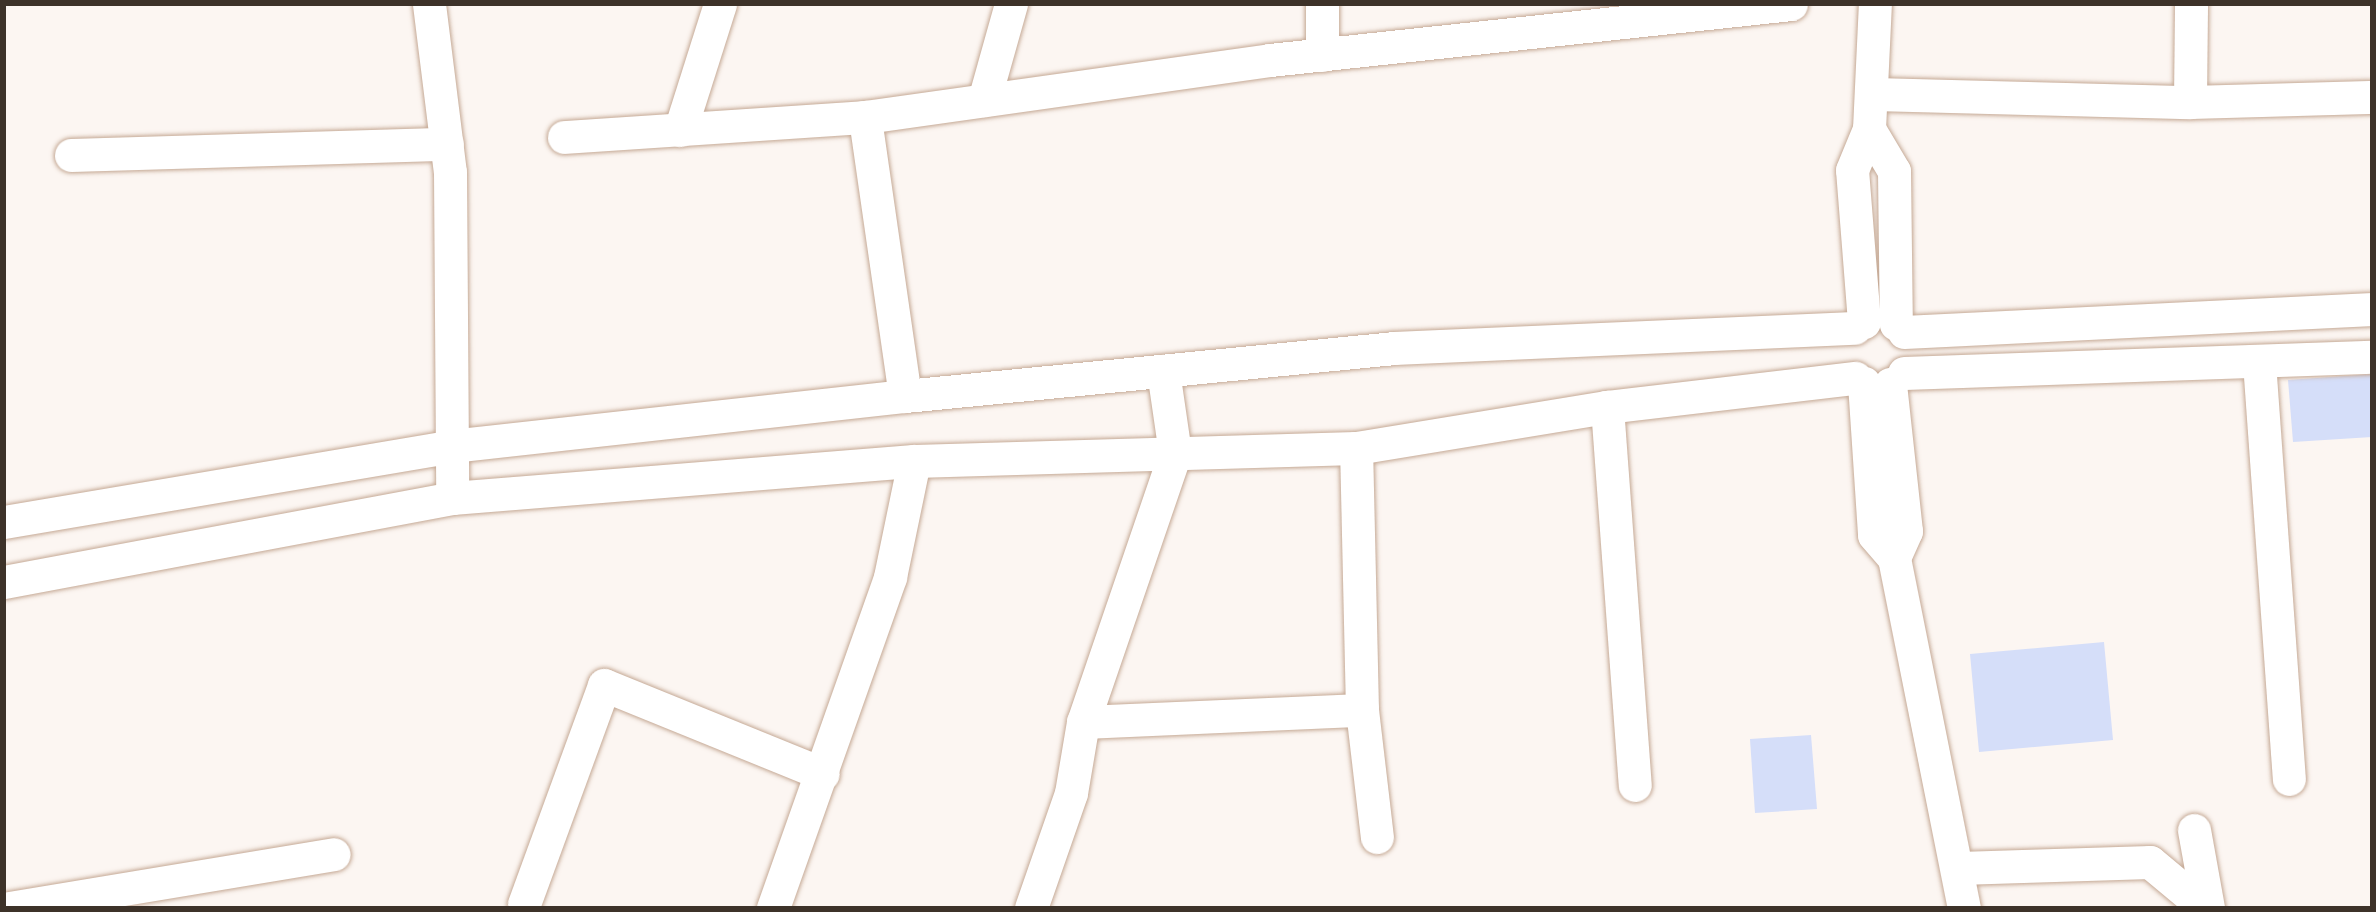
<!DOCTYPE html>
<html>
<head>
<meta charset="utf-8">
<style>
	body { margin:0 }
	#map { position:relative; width:2376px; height:912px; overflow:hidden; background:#fcf6f2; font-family:"Archivo Narrow",sans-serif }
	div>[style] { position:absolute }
	.building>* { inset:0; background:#d5def9 }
	.roads { filter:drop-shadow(0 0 2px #c5a995) drop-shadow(0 0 2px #c5a995) }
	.street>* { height:33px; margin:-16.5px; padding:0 16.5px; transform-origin:16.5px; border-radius:16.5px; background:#fff }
	.secondary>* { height:33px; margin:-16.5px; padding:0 16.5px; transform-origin:16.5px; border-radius:16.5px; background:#fff }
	span { translate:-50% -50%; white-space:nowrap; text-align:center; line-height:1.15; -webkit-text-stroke:6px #fff; paint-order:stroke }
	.frame { position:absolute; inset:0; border:6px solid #3d3229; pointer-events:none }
</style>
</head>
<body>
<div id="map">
	<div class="building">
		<div style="clip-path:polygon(2372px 374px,2372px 437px,2293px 442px,2288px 380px)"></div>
		<div style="clip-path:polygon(2104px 642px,2113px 740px,1979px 752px,1970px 654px)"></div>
		<div style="clip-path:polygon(1811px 735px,1817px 809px,1755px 813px,1750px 739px)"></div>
	</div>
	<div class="roads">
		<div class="street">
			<div style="left:429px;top:4px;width:169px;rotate:82.9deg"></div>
			<div style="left:450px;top:172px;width:326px;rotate:89.6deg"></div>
			<div style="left:1322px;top:4px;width:51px;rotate:90deg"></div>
			<div style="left:1874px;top:94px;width:316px;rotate:1.5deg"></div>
			<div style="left:2190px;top:102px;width:182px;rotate:-1.6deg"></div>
			<div style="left:984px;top:100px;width:100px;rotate:-74.3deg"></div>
			<div style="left:2190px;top:102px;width:98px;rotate:-89.4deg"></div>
			<div style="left:680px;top:130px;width:132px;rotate:-72.4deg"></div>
			<div style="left:564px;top:137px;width:302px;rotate:-3.8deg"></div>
			<div style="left:71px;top:155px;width:376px;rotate:-1.7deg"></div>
			<div style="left:2259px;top:362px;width:418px;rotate:85.9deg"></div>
			<div style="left:905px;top:396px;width:282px;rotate:-98.2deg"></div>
			<div style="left:865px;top:117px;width:409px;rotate:-8deg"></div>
			<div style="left:1270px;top:60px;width:524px;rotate:-6.13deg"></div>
			<div style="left:1607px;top:407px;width:379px;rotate:85.8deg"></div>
			<div style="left:1362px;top:710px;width:128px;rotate:83.3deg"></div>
			<div style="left:1083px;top:722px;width:279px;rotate:-2.5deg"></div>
			<div style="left:1362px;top:710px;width:262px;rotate:-91.3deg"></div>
			<div style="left:2194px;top:830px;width:79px;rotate:79.8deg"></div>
			<div style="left:1959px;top:868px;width:191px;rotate:-1.8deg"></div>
			<div style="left:2150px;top:862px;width:72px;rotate:39.9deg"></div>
			<div style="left:524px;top:904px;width:233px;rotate:-69.9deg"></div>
			<div style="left:604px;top:685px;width:236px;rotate:22.1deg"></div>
			<div style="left:9px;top:908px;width:329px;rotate:-9.4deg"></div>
			<div style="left:773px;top:908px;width:351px;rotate:-70.5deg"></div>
			<div style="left:890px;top:577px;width:118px;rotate:-78.3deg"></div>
			<div style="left:1031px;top:908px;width:122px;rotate:-70.8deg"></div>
			<div style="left:1071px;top:793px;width:72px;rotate:-80.4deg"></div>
			<div style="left:1083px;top:722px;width:284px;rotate:-71.1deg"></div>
			<div style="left:1175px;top:453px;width:83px;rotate:-98.3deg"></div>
		</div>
		<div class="secondary">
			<div style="left:1869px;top:129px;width:49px;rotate:59.2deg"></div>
			<div style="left:1894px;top:171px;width:153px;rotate:89.3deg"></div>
			<div style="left:1864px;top:322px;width:152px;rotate:-94.5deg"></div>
			<div style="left:1852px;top:170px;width:44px;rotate:-67.5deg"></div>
			<div style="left:1869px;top:129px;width:125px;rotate:-87.3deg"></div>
			<div style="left:1904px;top:332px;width:469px;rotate:-2.8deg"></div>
			<div style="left:1904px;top:373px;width:468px;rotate:-2deg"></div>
			<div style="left:1864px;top:383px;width:152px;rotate:86.2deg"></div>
			<div style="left:1874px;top:535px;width:30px;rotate:49deg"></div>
			<div style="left:1894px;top:558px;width:357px;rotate:78.7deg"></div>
			<div style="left:1890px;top:384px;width:148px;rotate:83.8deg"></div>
			<div style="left:1906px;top:531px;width:30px;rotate:114deg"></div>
			<div style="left:4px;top:522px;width:453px;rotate:-9.6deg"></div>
			<div style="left:451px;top:446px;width:457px;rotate:-6.3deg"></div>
			<div style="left:905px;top:396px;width:490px;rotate:-5.6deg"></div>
			<div style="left:1393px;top:348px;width:462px;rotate:-2.5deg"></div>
			<div style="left:4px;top:582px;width:456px;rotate:-10.6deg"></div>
			<div style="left:452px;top:498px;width:463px;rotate:-4.6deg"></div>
			<div style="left:914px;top:461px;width:442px;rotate:-1.7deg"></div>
			<div style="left:1356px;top:448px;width:254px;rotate:-9.3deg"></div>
			<div style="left:1607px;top:407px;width:250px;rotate:-6.7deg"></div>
		</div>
	</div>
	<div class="frame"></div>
</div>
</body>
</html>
